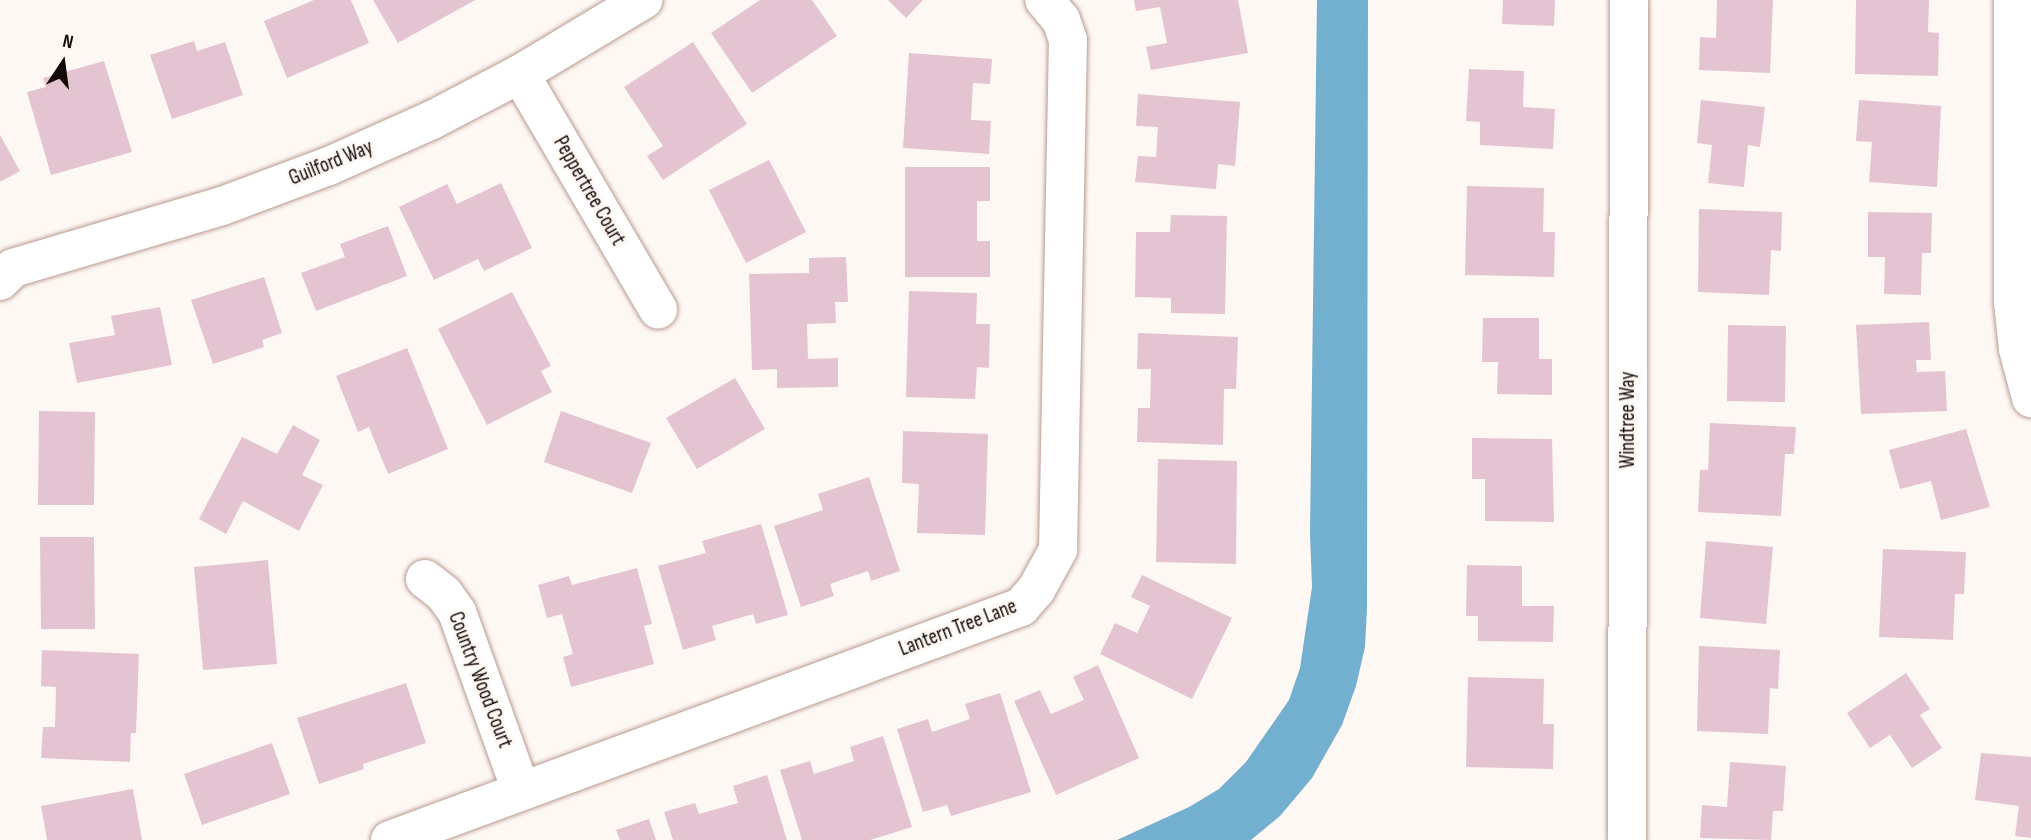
<!DOCTYPE html>
<html>
<head>
<meta charset="utf-8">
<style>
	body { margin:0 }
	#map { position:relative; width:2031px; height:840px; overflow:hidden; background:#fef8f5; font-family:"Sofia Sans Condensed",sans-serif }
	div>[style] { position:absolute }
	.water>* { inset:0; background:#73afcf }
	.building>* { inset:0; background:#e4c4d0 }
	.roads { filter:drop-shadow(0 0 2px #b99b90) drop-shadow(0 0 2px #b99b90) }
	.minor>* { height:38px; margin:-19px; padding:0 19px; transform-origin:19px; border-radius:19px; background:#fff }
	span { translate:-50% -50%; white-space:nowrap; text-align:center; line-height:1.15; -webkit-text-stroke:6px #fef8f5; paint-order:stroke }
	.street-label { font-size:21px; color:#140a07 }
	.north { position:absolute; left:28px; top:28px; width:70px; height:70px; -webkit-text-stroke:5px #fef8f5; paint-order:stroke; rotate:13deg; font-size:19px; font-weight:700; line-height:28px; text-align:center; color:#140a07 }
	.north::after { content:''; display:block; margin:auto; width:24px; height:32px; background:#140a07; clip-path:polygon(50% 0,100% 100%,50% 72%,0 100%) }
</style>
</head>
<body>
<div id="map">
	<div class="water">
		<div style="clip-path:polygon(1317px 0,1368px 0,1367px 608px,1365px 647px,1356px 686px,1342px 725px,1312px 778px,1280px 816px,1251px 840px,1117px 840px,1189px 807px,1219px 789px,1246px 762px,1289px 700px,1300px 668px,1312px 587px,1310px 533px)"></div>
	</div>
	<div class="building">
		<div style="clip-path:polygon(314px 0,351px 0,369px 43px,287px 78px,264px 21px)"></div>
		<div style="clip-path:polygon(373px 0,475px 0,398px 43px)"></div>
		<div style="clip-path:polygon(760px 0,812px 0,837px 36px,752px 93px,711px 33px)"></div>
		<div style="clip-path:polygon(888px 0,923px 0,906px 18px)"></div>
		<div style="clip-path:polygon(1134px 0,1238px 0,1248px 53px,1151px 70px,1146px 47px,1167px 43px,1160px 7px,1136px 11px)"></div>
		<div style="clip-path:polygon(1503px 0,1555px 0,1554px 26px,1502px 24px)"></div>
		<div style="clip-path:polygon(1717px 0,1773px 0,1770px 73px,1699px 70px,1700px 37px,1716px 38px)"></div>
		<div style="clip-path:polygon(1856px 0,1929px 0,1928px 32px,1939px 33px,1938px 76px,1855px 74px)"></div>
		<div style="clip-path:polygon(194px 41px,197px 51px,225px 42px,243px 95px,172px 119px,150px 55px)"></div>
		<div style="clip-path:polygon(693px 42px,747px 124px,663px 180px,647px 156px,663px 146px,624px 87px)"></div>
		<div style="clip-path:polygon(909px 53px,992px 59px,990px 84px,973px 83px,971px 120px,991px 121px,989px 154px,903px 148px)"></div>
		<div style="clip-path:polygon(104px 61px,132px 152px,51px 175px,27px 92px,46px 87px,43px 78px)"></div>
		<div style="clip-path:polygon(1469px 69px,1524px 71px,1523px 107px,1555px 109px,1553px 149px,1480px 145px,1480px 122px,1466px 121px)"></div>
		<div style="clip-path:polygon(1138px 94px,1240px 102px,1235px 166px,1218px 164px,1216px 189px,1135px 182px,1138px 156px,1156px 157px,1158px 127px,1136px 126px)"></div>
		<div style="clip-path:polygon(1701px 100px,1765px 107px,1760px 147px,1748px 145px,1744px 187px,1708px 183px,1712px 145px,1697px 143px)"></div>
		<div style="clip-path:polygon(1859px 100px,1941px 106px,1937px 187px,1869px 182px,1872px 142px,1856px 141px)"></div>
		<div style="clip-path:polygon(0 135px,20px 171px,0 182px)"></div>
		<div style="clip-path:polygon(769px 160px,806px 232px,746px 263px,709px 190px)"></div>
		<div style="clip-path:polygon(905px 167px,990px 167px,990px 201px,977px 201px,977px 241px,990px 241px,990px 277px,905px 277px)"></div>
		<div style="clip-path:polygon(501px 183px,532px 248px,484px 271px,478px 259px,434px 280px,399px 207px,447px 184px,457px 204px)"></div>
		<div style="clip-path:polygon(1467px 186px,1544px 188px,1543px 232px,1555px 232px,1554px 277px,1465px 275px)"></div>
		<div style="clip-path:polygon(1699px 209px,1782px 212px,1781px 251px,1771px 250px,1769px 295px,1698px 292px)"></div>
		<div style="clip-path:polygon(1868px 212px,1932px 213px,1931px 253px,1922px 253px,1921px 295px,1884px 294px,1885px 257px,1868px 257px)"></div>
		<div style="clip-path:polygon(1171px 215px,1227px 216px,1225px 314px,1171px 313px,1171px 298px,1135px 297px,1136px 232px,1170px 232px)"></div>
		<div style="clip-path:polygon(388px 226px,407px 276px,316px 311px,301px 273px,345px 257px,340px 244px)"></div>
		<div style="clip-path:polygon(846px 257px,848px 302px,835px 302px,836px 323px,807px 324px,808px 359px,838px 358px,838px 387px,777px 388px,777px 369px,752px 370px,749px 274px,809px 273px,809px 258px)"></div>
		<div style="clip-path:polygon(264px 277px,282px 333px,262px 340px,264px 347px,213px 364px,191px 300px)"></div>
		<div style="clip-path:polygon(909px 291px,977px 293px,976px 324px,990px 324px,989px 368px,977px 367px,975px 399px,906px 397px)"></div>
		<div style="clip-path:polygon(512px 292px,551px 366px,541px 371px,552px 392px,487px 425px,438px 329px)"></div>
		<div style="clip-path:polygon(160px 307px,172px 365px,77px 383px,69px 343px,115px 335px,111px 316px)"></div>
		<div style="clip-path:polygon(1483px 318px,1539px 318px,1539px 359px,1552px 359px,1552px 395px,1497px 394px,1498px 362px,1482px 362px)"></div>
		<div style="clip-path:polygon(1929px 322px,1931px 360px,1916px 360px,1917px 372px,1945px 371px,1947px 411px,1861px 414px,1856px 325px)"></div>
		<div style="clip-path:polygon(1728px 325px,1786px 326px,1785px 402px,1727px 401px)"></div>
		<div style="clip-path:polygon(1138px 333px,1238px 337px,1236px 389px,1224px 389px,1223px 445px,1137px 442px,1138px 408px,1150px 408px,1151px 369px,1137px 369px)"></div>
		<div style="clip-path:polygon(407px 348px,448px 449px,388px 474px,369px 427px,358px 432px,336px 376px)"></div>
		<div style="clip-path:polygon(735px 378px,765px 429px,697px 469px,666px 418px)"></div>
		<div style="clip-path:polygon(39px 411px,95px 412px,94px 505px,38px 505px)"></div>
		<div style="clip-path:polygon(561px 411px,651px 443px,632px 493px,544px 462px)"></div>
		<div style="clip-path:polygon(1710px 423px,1796px 427px,1794px 454px,1785px 454px,1781px 516px,1698px 512px,1700px 470px,1708px 470px)"></div>
		<div style="clip-path:polygon(293px 425px,320px 440px,302px 475px,323px 485px,299px 531px,243px 501px,226px 534px,199px 519px,242px 437px,277px 454px)"></div>
		<div style="clip-path:polygon(1966px 429px,1990px 507px,1941px 520px,1931px 481px,1900px 489px,1889px 450px)"></div>
		<div style="clip-path:polygon(903px 431px,988px 434px,985px 535px,917px 533px,919px 484px,902px 483px)"></div>
		<div style="clip-path:polygon(1472px 438px,1552px 439px,1554px 522px,1485px 521px,1485px 479px,1472px 479px)"></div>
		<div style="clip-path:polygon(1158px 459px,1237px 461px,1236px 564px,1156px 562px)"></div>
		<div style="clip-path:polygon(869px 477px,900px 571px,871px 581px,868px 571px,830px 584px,834px 596px,801px 607px,774px 526px,823px 510px,818px 494px)"></div>
		<div style="clip-path:polygon(761px 524px,788px 615px,756px 624px,753px 614px,712px 626px,716px 640px,683px 650px,658px 566px,706px 553px,702px 541px)"></div>
		<div style="clip-path:polygon(40px 537px,94px 537px,95px 629px,41px 629px)"></div>
		<div style="clip-path:polygon(1706px 541px,1773px 547px,1766px 624px,1700px 618px)"></div>
		<div style="clip-path:polygon(1883px 549px,1966px 552px,1964px 594px,1955px 594px,1953px 640px,1879px 637px)"></div>
		<div style="clip-path:polygon(268px 560px,277px 664px,203px 670px,194px 567px)"></div>
		<div style="clip-path:polygon(1467px 565px,1522px 566px,1522px 606px,1554px 606px,1553px 642px,1478px 641px,1478px 616px,1466px 616px)"></div>
		<div style="clip-path:polygon(637px 568px,652px 624px,644px 626px,654px 664px,571px 687px,563px 657px,573px 654px,562px 614px,547px 618px,538px 585px,569px 576px,572px 585px)"></div>
		<div style="clip-path:polygon(1142px 575px,1232px 618px,1192px 699px,1100px 654px,1115px 623px,1137px 633px,1150px 606px,1131px 597px)"></div>
		<div style="clip-path:polygon(1699px 646px,1780px 650px,1778px 689px,1770px 688px,1768px 734px,1697px 731px)"></div>
		<div style="clip-path:polygon(42px 650px,139px 654px,136px 733px,131px 733px,130px 762px,41px 758px,43px 727px,55px 727px,56px 687px,41px 686px)"></div>
		<div style="clip-path:polygon(1098px 665px,1139px 758px,1056px 795px,1014px 701px,1040px 690px,1051px 714px,1084px 700px,1073px 677px)"></div>
		<div style="clip-path:polygon(1906px 673px,1930px 709px,1920px 715px,1942px 748px,1912px 768px,1890px 735px,1870px 748px,1847px 713px)"></div>
		<div style="clip-path:polygon(1468px 677px,1544px 679px,1543px 724px,1554px 724px,1553px 769px,1466px 767px)"></div>
		<div style="clip-path:polygon(406px 683px,426px 743px,363px 764px,364px 769px,319px 784px,297px 718px)"></div>
		<div style="clip-path:polygon(1000px 693px,1031px 792px,951px 816px,947px 805px,923px 812px,897px 729px,928px 719px,932px 732px,970px 719px,965px 704px)"></div>
		<div style="clip-path:polygon(883px 736px,912px 827px,870px 840px,802px 840px,780px 770px,810px 761px,814px 774px,854px 761px,850px 747px)"></div>
		<div style="clip-path:polygon(272px 743px,290px 794px,202px 825px,184px 774px)"></div>
		<div style="clip-path:polygon(1981px 753px,2031px 757px,2031px 838px,2015px 836px,2019px 806px,1975px 800px)"></div>
		<div style="clip-path:polygon(1730px 762px,1786px 766px,1783px 811px,1773px 811px,1771px 840px,1700px 838px,1702px 805px,1727px 807px)"></div>
		<div style="clip-path:polygon(767px 775px,787px 840px,673px 840px,664px 812px,695px 803px,699px 814px,738px 803px,733px 786px)"></div>
		<div style="clip-path:polygon(133px 789px,142px 840px,47px 840px,41px 806px)"></div>
		<div style="clip-path:polygon(649px 819px,656px 840px,620px 840px,616px 830px)"></div>
	</div>
	<div class="roads">
		<div class="minor">
			<div style="left:2013px;top:0;width:302px;rotate:90deg"></div>
			<div style="left:2013px;top:302px;width:47px;rotate:83.9deg"></div>
			<div style="left:2018px;top:349px;width:51px;rotate:75.1deg"></div>
			<div style="left:520px;top:74px;width:273px;rotate:59.6deg"></div>
			<div style="left:0;top:281px;width:18px;rotate:-45deg"></div>
			<div style="left:13px;top:268px;width:218px;rotate:-16.5deg"></div>
			<div style="left:222px;top:206px;width:114px;rotate:-20.5deg"></div>
			<div style="left:329px;top:166px;width:113px;rotate:-24.1deg"></div>
			<div style="left:432px;top:120px;width:99px;rotate:-27.6deg"></div>
			<div style="left:520px;top:74px;width:144px;rotate:-31deg"></div>
			<div style="left:425px;top:579px;width:24px;rotate:38deg"></div>
			<div style="left:444px;top:594px;width:22px;rotate:54deg"></div>
			<div style="left:457px;top:612px;width:190px;rotate:70.3deg"></div>
			<div style="left:390px;top:840px;width:673px;rotate:-20.27deg"></div>
			<div style="left:1021px;top:607px;width:23px;rotate:-49deg"></div>
			<div style="left:1036px;top:590px;width:46px;rotate:-61.2deg"></div>
			<div style="left:1058px;top:550px;width:510px;rotate:-88.88deg"></div>
			<div style="left:1068px;top:40px;width:21px;rotate:-109deg"></div>
			<div style="left:1061px;top:20px;width:26px;rotate:-130deg"></div>
			<div style="left:1627px;top:840px;width:840px;rotate:-89.86deg"></div>
		</div>
	</div>
	<div class="street-label">
		<span style="left:331px;top:163px;rotate:-22deg">Guilford Way</span>
		<span style="left:589px;top:191px;rotate:60deg">Peppertree Court</span>
		<span style="left:1628px;top:420px;rotate:-90deg">Windtree Way</span>
		<span style="left:958px;top:628px;rotate:-21deg">Lantern Tree Lane</span>
		<span style="left:480px;top:680px;rotate:69deg">Country Wood Court</span>
	</div>
	<div class="north">N</div>
</div>
</body>
</html>
